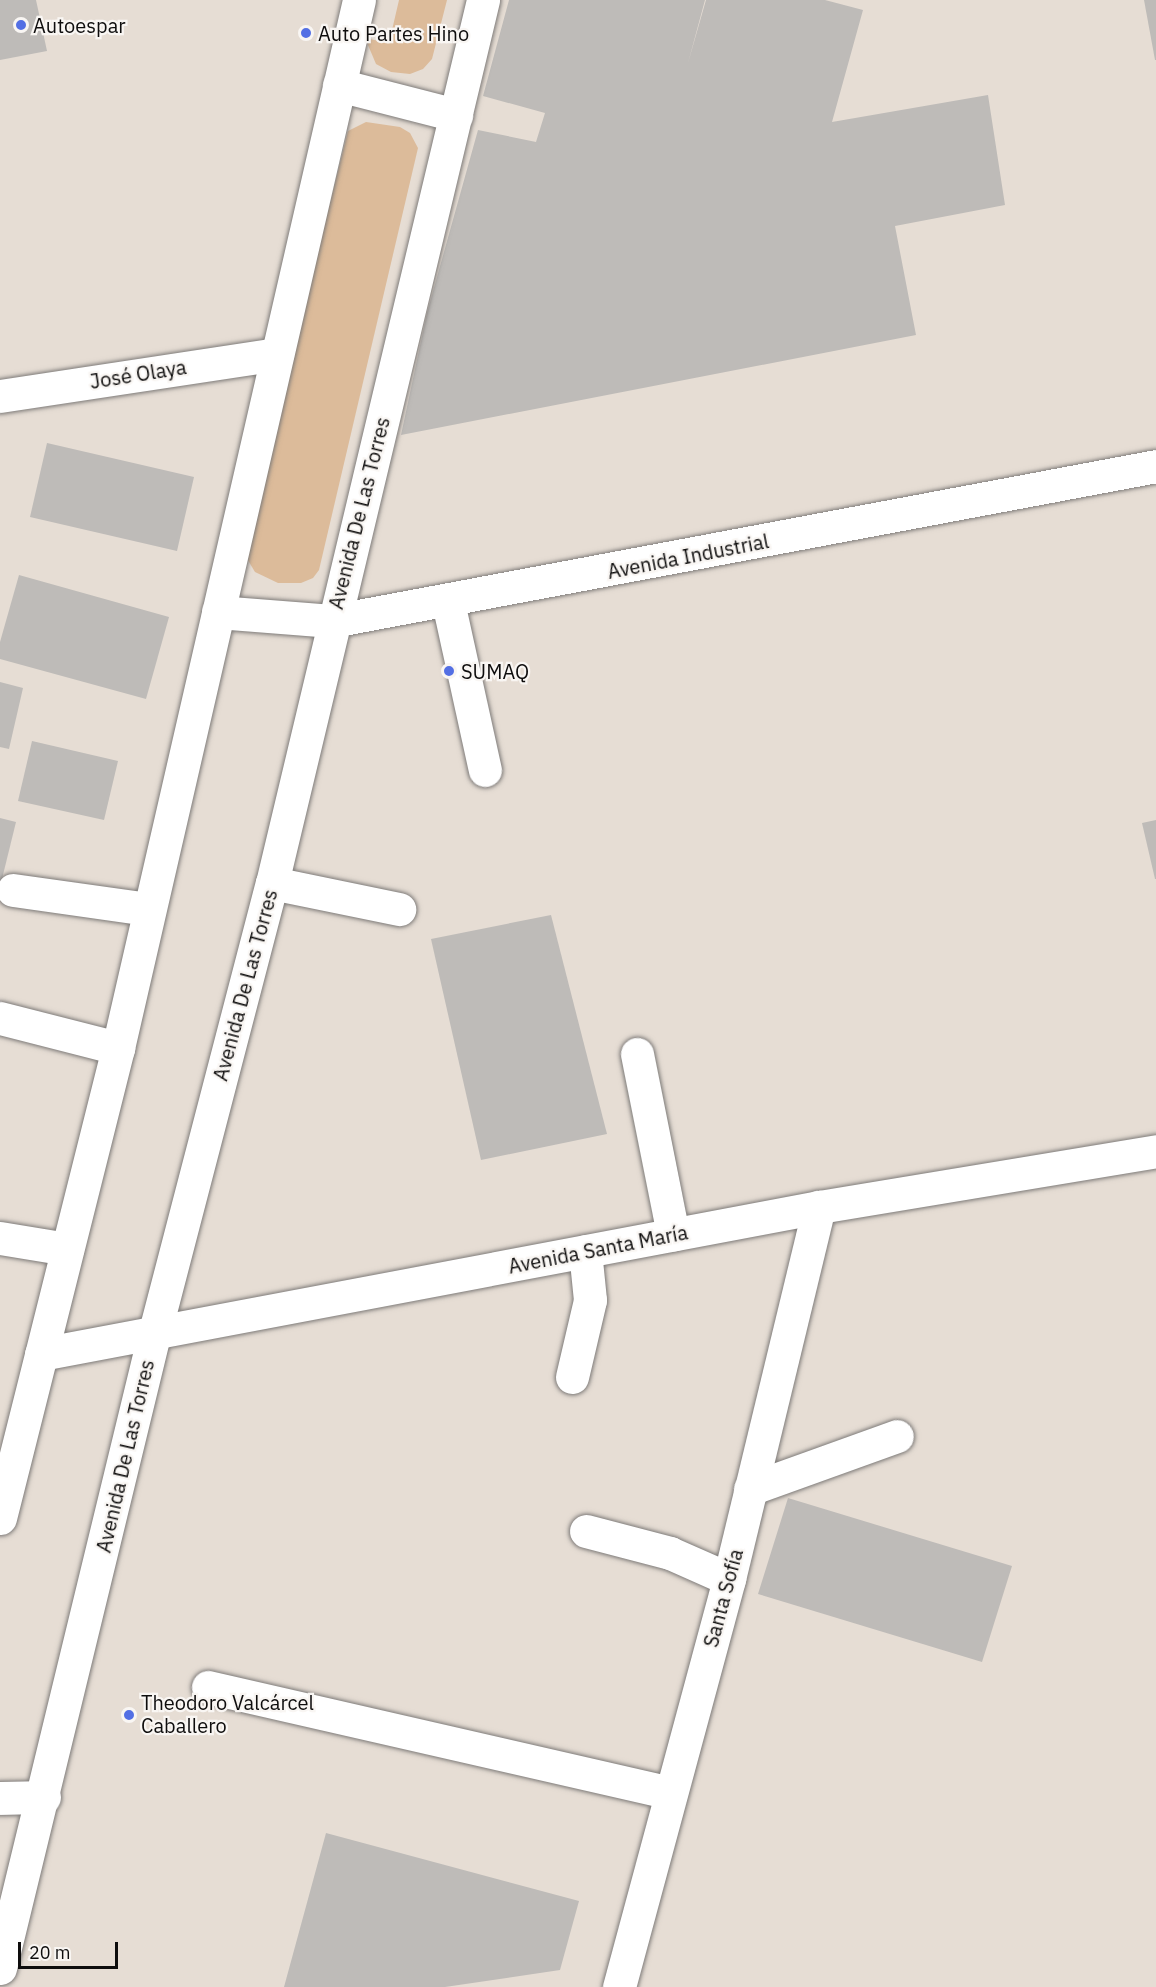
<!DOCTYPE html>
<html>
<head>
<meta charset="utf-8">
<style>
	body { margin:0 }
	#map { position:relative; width:1156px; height:1987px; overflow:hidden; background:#ece9e6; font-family:"IBM Plex Sans",sans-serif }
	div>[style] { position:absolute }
	.built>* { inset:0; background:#e6ddd4 }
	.green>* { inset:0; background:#dcbb9a }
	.building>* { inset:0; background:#bebbb8 }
	.roads { filter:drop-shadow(0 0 2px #7e7b79) drop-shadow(0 0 2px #7e7b79) }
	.minor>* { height:33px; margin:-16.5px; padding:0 16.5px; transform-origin:16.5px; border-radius:16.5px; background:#fff }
	.major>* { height:33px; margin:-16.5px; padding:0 16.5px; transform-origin:16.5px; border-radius:16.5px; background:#fff }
	.dots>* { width:16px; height:16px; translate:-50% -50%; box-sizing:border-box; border:3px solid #f9f6f3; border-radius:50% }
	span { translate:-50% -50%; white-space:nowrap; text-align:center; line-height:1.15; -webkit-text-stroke:4.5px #f9f6f3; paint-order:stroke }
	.poi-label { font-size:20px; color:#0e0d0d }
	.left { translate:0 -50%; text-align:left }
	.street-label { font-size:20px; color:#0e0d0d }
	.scale { position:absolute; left:18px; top:1942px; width:100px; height:27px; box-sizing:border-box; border:3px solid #0e0d0d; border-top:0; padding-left:8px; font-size:18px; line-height:21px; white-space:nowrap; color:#0e0d0d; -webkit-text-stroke:4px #f9f6f3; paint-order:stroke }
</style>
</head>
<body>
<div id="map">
	<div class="built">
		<div style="clip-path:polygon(0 0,1156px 0,1156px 1987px,0 1987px)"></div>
	</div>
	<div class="green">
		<div style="clip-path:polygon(399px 0,447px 0,432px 59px,423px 69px,410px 74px,391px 72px,376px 64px,365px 38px,389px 43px)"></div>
		<div style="clip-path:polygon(366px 122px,400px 127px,410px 133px,418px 148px,319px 570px,313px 578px,301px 583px,278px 583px,255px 572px,243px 552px,348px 131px)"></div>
	</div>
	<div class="building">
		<div style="clip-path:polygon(0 0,36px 0,47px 51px,0 60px)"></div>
		<div style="clip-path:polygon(509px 0,705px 0,688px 63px,706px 0,825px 0,863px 10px,832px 122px,988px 95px,1005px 205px,895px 226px,916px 335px,401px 435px,427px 313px,478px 130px,536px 142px,545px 113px,483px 96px)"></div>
		<div style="clip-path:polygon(1144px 0,1156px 0,1156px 60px,1155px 60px)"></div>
		<div style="clip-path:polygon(47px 443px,194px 477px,177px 551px,30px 517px)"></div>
		<div style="clip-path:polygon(19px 575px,169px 617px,146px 699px,0 659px,0 642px)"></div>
		<div style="clip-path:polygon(0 682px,23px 688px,9px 749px,0 747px)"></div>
		<div style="clip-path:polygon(32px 741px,118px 761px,104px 820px,18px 801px)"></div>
		<div style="clip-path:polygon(0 818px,16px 822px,1px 883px,0 883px)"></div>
		<div style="clip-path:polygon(1156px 820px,1156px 879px,1155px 879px,1142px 823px)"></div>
		<div style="clip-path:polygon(551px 915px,607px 1134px,481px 1160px,431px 939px)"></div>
		<div style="clip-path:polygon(788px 1498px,1012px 1566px,982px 1662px,758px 1594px)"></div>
		<div style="clip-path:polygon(326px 1833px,579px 1901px,560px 1970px,445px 1987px,284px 1987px)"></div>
	</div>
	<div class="roads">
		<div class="minor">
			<div style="left:0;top:396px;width:280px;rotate:-8.6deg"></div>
			<div style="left:448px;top:602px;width:172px;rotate:77.6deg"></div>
			<div style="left:218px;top:612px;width:114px;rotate:4.5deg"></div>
			<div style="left:332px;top:621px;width:838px;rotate:-10.65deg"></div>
			<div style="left:272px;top:883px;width:130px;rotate:11.6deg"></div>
			<div style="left:13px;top:890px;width:137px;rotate:8deg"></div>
			<div style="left:0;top:1018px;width:122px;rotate:14.3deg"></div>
			<div style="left:637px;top:1054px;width:184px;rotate:78.7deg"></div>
			<div style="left:0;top:1238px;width:68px;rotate:9.3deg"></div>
			<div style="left:41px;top:1354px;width:792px;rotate:-10.7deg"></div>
			<div style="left:819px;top:1207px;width:342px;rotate:-9.4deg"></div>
			<div style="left:572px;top:1377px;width:79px;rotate:-76.8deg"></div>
			<div style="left:590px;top:1300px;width:49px;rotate:-95.8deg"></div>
			<div style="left:750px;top:1489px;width:156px;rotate:-19.8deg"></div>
			<div style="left:586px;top:1531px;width:87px;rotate:14.7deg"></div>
			<div style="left:670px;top:1553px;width:64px;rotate:23.8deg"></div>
			<div style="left:208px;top:1687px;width:473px;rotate:12.9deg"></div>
			<div style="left:0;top:1798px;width:44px;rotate:-1.3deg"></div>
			<div style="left:619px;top:1987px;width:423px;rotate:-74.9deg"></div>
			<div style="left:729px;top:1579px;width:383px;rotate:-76.4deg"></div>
		</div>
		<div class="major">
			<div style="left:339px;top:85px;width:121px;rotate:14.4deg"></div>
			<div style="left:0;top:1518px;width:485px;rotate:-75.9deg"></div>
			<div style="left:118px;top:1048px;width:1075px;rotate:-77.05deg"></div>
			<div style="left:0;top:1968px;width:651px;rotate:-76.33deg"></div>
			<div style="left:154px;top:1335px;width:467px;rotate:-75.4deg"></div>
			<div style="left:272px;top:883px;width:908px;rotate:-76.56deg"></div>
		</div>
	</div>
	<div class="dots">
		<div style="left:21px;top:25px;background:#536fe4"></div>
		<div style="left:306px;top:33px;background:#536fe4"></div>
		<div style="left:449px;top:671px;background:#536fe4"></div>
		<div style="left:129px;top:1715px;background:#536fe4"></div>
	</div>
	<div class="poi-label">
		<span class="left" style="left:33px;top:25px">Autoespar</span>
		<span class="left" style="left:318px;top:33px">Auto Partes Hino</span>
		<span class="left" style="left:461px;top:671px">SUMAQ</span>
		<span class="left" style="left:141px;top:1714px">Theodoro Valcárcel<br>Caballero</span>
	</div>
	<div class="street-label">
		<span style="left:138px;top:374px;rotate:-9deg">José Olaya</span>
		<span style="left:359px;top:513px;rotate:-76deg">Avenida De Las Torres</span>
		<span style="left:688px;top:556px;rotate:-11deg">Avenida Industrial</span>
		<span style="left:245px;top:985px;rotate:-75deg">Avenida De Las Torres</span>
		<span style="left:598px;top:1249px;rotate:-11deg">Avenida Santa María</span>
		<span style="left:125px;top:1456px;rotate:-77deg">Avenida De Las Torres</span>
		<span style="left:723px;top:1598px;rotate:-75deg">Santa Sofía</span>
	</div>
	<div class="scale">20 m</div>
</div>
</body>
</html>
